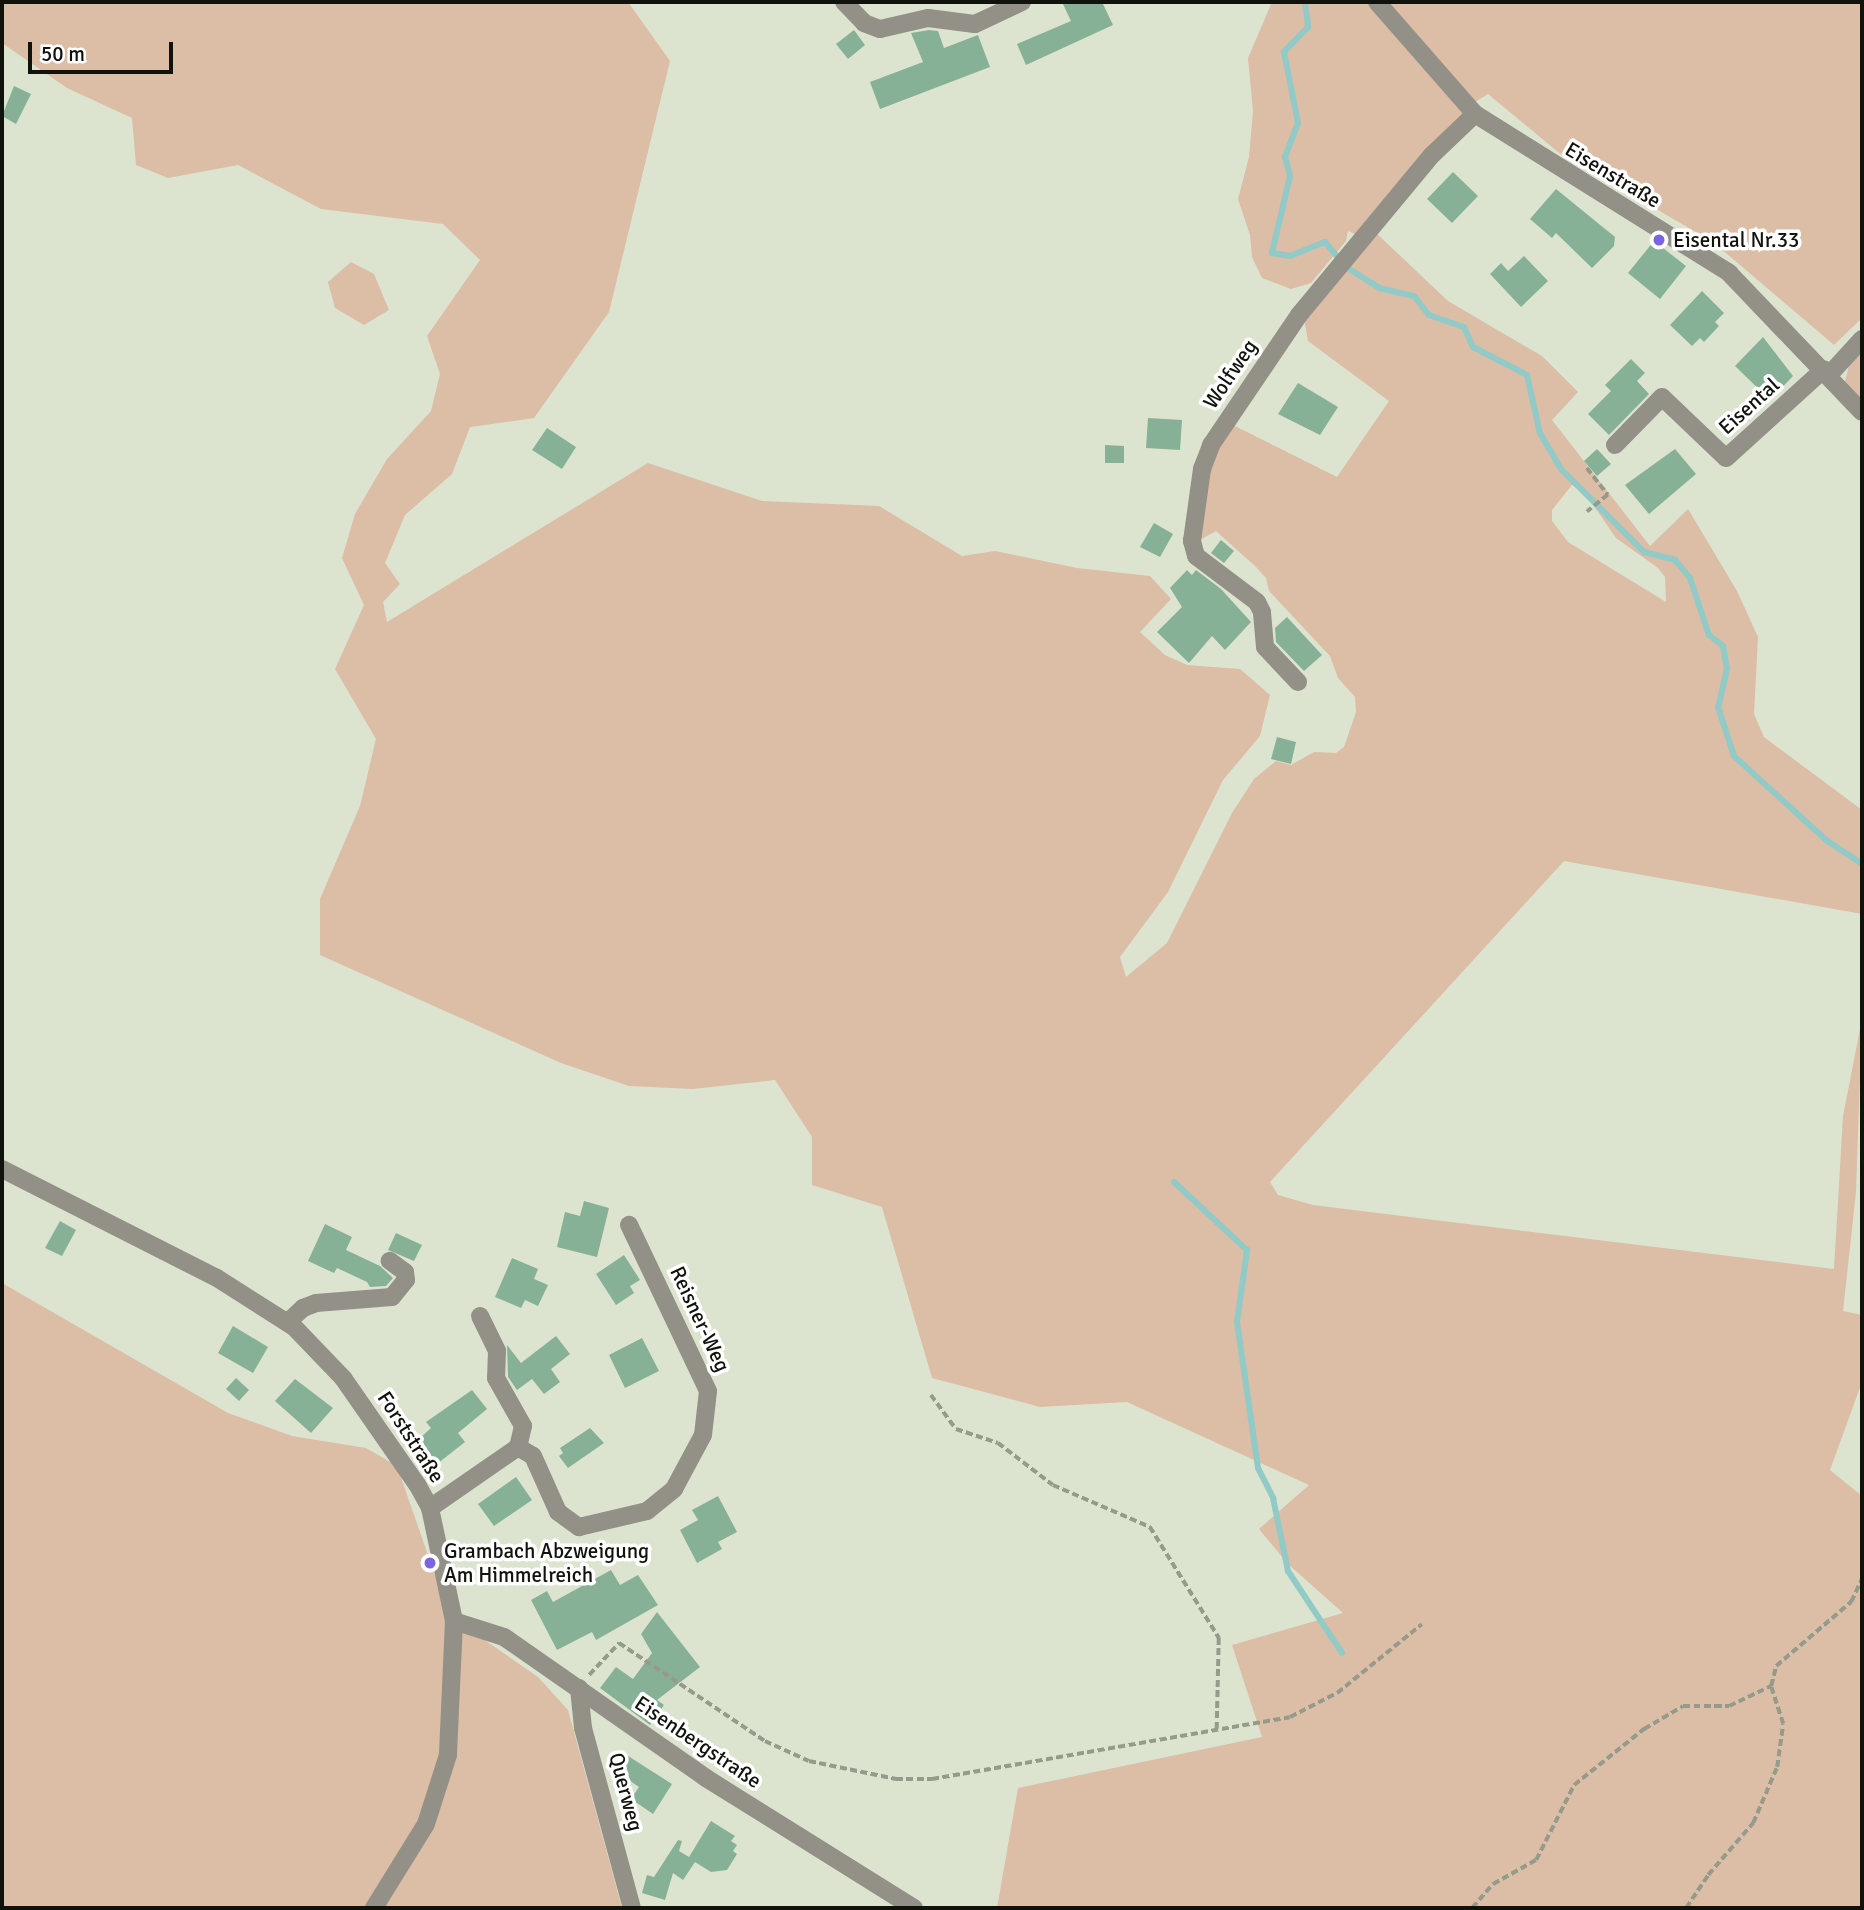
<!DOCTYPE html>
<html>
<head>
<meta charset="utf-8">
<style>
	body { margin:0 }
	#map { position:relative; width:1864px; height:1910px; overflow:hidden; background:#dce4cf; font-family:Signika,sans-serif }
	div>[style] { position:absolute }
	.green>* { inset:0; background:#dcbda6 }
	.stream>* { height:6px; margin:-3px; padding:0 3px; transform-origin:3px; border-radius:3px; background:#91cac6 }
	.building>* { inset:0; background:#87b196 }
	.path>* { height:3.5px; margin-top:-1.75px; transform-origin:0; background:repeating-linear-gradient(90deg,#959a8b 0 7px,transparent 0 10.5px) }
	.minor>* { height:18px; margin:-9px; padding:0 9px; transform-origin:9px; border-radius:9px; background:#939087 }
	.dots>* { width:19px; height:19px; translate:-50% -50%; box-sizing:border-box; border:4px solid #fff; border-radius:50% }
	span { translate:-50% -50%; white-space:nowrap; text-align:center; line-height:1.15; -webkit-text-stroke:7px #fff; paint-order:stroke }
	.street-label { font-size:21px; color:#10120c }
	.poi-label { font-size:21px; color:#10120c }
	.left { translate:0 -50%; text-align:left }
	.frame { position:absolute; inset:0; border:4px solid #10120c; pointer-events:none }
	.scale { position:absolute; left:28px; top:42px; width:145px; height:32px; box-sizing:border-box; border:4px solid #10120c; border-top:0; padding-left:9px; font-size:21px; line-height:24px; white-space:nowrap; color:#10120c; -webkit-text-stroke:5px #fff; paint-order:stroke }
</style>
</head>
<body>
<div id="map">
	<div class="green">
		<div style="clip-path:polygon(evenodd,2px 2px,628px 2px,670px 61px,609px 312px,534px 418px,470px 427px,452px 474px,405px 515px,385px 563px,400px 584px,383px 602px,387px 622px,648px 463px,762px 501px,879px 506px,962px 556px,995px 551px,1077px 568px,1150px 576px,1171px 599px,1140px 632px,1165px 655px,1187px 665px,1240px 669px,1270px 695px,1260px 736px,1223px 780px,1168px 892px,1120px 957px,1126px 977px,1167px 943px,1232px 813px,1254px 779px,1276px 761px,1291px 765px,1314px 752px,1336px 753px,1344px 747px,1356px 712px,1355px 697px,1338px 678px,1330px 656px,1269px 591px,1266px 578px,1256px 567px,1216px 531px,1198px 541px,1208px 471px,1231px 424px,1337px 477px,1389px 401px,1308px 341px,1304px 319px,1375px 232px,1448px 301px,1542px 356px,1578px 392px,1552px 420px,1650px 546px,1688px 509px,1737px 591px,1758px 637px,1754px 714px,1764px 737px,1862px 810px,1862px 914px,1564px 861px,1270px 1182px,1278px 1195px,1313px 1205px,1834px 1269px,1843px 1116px,1862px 1019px,1856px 1192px,1843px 1311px,1862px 1315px,1862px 1382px,1830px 1470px,1862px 1496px,1862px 1908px,997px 1908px,1018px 1788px,1262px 1737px,1232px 1645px,1343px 1613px,1288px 1564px,1259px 1529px,1309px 1485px,1127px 1402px,1040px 1407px,932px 1378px,882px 1207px,812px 1185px,812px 1137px,775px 1080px,693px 1089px,629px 1086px,561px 1063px,320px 955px,320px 899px,360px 806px,376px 739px,335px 669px,364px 605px,342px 558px,355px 514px,387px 459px,431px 411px,440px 374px,427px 336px,480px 260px,443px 224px,321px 209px,238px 165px,168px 178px,136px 165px,132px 118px,67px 88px,2px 43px,2px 2px,1572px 485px,1585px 493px,1616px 538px,1658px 568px,1665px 577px,1666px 602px,1568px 542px,1552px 521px,1552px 510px,1572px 485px)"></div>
		<div style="clip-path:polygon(1272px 2px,1367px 2px,1465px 113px,1359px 236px,1348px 231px,1346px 241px,1311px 283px,1291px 289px,1262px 278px,1252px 257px,1250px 235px,1238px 199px,1249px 157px,1253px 111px,1248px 58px)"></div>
		<div style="clip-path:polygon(1387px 2px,1862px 2px,1862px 318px,1834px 345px,1713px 242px,1558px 152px,1488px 94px,1475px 102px)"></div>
		<div style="clip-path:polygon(351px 262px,374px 274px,389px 310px,364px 325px,335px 308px,328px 282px)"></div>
		<div style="clip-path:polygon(1862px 348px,1862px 404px,1845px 382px,1850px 361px)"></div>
		<div style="clip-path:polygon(2px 1283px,228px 1413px,292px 1436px,366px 1448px,397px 1466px,445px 1604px,460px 1623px,538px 1677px,568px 1710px,622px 1908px,2px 1908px)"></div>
	</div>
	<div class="stream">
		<div style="left:1305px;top:2px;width:25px;rotate:83deg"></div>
		<div style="left:1308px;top:27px;width:35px;rotate:134deg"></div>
		<div style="left:1284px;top:52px;width:72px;rotate:78.8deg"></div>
		<div style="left:1298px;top:123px;width:36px;rotate:111deg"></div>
		<div style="left:1285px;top:157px;width:20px;rotate:75deg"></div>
		<div style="left:1290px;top:176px;width:79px;rotate:103.2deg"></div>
		<div style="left:1272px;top:253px;width:18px;rotate:9deg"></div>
		<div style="left:1290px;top:256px;width:38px;rotate:-22deg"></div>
		<div style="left:1325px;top:242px;width:33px;rotate:50deg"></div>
		<div style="left:1346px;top:267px;width:39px;rotate:32deg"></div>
		<div style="left:1379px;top:288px;width:36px;rotate:13deg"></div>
		<div style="left:1414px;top:296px;width:24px;rotate:52deg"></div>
		<div style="left:1429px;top:315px;width:37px;rotate:19deg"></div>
		<div style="left:1464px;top:327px;width:22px;rotate:66deg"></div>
		<div style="left:1473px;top:347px;width:61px;rotate:27.4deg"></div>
		<div style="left:1527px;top:375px;width:59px;rotate:77.4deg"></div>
		<div style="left:1540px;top:433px;width:42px;rotate:59.7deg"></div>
		<div style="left:1561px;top:469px;width:117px;rotate:45deg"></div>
		<div style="left:1644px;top:552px;width:32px;rotate:14deg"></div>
		<div style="left:1675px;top:560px;width:23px;rotate:50deg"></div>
		<div style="left:1690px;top:578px;width:60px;rotate:71.6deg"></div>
		<div style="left:1709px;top:635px;width:18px;rotate:38deg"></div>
		<div style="left:1723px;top:646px;width:23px;rotate:80deg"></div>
		<div style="left:1727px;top:669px;width:39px;rotate:103deg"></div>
		<div style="left:1718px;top:707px;width:52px;rotate:71.9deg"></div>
		<div style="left:1734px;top:756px;width:125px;rotate:42.4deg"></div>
		<div style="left:1826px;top:840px;width:43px;rotate:33.7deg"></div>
		<div style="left:1174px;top:1182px;width:100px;rotate:43deg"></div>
		<div style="left:1247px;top:1250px;width:73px;rotate:97.9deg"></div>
		<div style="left:1237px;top:1322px;width:148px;rotate:81.8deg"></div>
		<div style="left:1258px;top:1468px;width:34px;rotate:63deg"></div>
		<div style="left:1273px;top:1498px;width:75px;rotate:78.4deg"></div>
		<div style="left:1288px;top:1571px;width:98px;rotate:56.6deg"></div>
	</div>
	<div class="building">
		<div style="clip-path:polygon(1062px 2px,1102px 2px,1113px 25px,1026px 65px,1017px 44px,1071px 21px)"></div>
		<div style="clip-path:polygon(854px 30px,865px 45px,848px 59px,836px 44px)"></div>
		<div style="clip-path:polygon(929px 30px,938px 31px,944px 48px,978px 35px,990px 67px,880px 109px,870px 82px,923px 62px,911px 33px)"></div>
		<div style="clip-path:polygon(14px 86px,31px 94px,16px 124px,2px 116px)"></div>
		<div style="clip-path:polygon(1453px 172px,1478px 196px,1452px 223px,1427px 199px)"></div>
		<div style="clip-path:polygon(1556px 189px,1615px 237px,1614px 246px,1592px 268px,1556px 233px,1552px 238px,1530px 219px)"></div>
		<div style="clip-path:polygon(1654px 241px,1686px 266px,1660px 299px,1628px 273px)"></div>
		<div style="clip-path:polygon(1524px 256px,1548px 281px,1521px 307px,1490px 274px,1501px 263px,1508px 271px)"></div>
		<div style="clip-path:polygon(1702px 291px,1724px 313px,1715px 322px,1719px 326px,1704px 342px,1700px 338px,1692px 346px,1670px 325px)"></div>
		<div style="clip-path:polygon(1763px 337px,1793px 376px,1770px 400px,1735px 366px)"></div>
		<div style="clip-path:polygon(1631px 359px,1645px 373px,1637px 381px,1649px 394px,1609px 435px,1588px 414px,1611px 391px,1605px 385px)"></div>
		<div style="clip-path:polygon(1298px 383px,1338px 407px,1320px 435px,1278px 414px)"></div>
		<div style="clip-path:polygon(1148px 418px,1182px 420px,1180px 450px,1146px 448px)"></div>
		<div style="clip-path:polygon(547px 428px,576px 447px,562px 469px,532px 450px)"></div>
		<div style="clip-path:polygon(1105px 445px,1124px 446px,1124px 463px,1105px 463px)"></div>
		<div style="clip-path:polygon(1597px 449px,1611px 464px,1597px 476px,1584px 461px)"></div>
		<div style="clip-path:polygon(1675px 449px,1696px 474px,1649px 514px,1625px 485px)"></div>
		<div style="clip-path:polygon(1154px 523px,1173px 534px,1160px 557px,1140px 547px)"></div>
		<div style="clip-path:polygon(1221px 540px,1234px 551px,1224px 563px,1211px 553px)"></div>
		<div style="clip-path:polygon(1187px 570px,1192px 575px,1196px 570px,1221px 589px,1251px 622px,1225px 650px,1212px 636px,1189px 663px,1157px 632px,1182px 607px,1170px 588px)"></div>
		<div style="clip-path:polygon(1287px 617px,1322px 655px,1304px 671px,1276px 642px,1275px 628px)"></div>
		<div style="clip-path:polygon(1277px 737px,1296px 742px,1291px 764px,1271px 759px)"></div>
		<div style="clip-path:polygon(584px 1201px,609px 1208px,597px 1257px,557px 1247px,565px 1212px,580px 1216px)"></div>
		<div style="clip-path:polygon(60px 1221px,76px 1230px,62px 1256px,45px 1248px)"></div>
		<div style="clip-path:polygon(325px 1224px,352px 1237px,346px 1250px,380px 1266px,393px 1278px,386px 1286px,370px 1287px,367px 1282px,337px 1268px,334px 1273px,308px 1261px)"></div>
		<div style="clip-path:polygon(396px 1233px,422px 1245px,414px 1261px,388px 1250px)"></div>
		<div style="clip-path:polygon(624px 1255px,640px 1280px,630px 1286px,634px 1293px,616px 1305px,596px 1274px)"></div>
		<div style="clip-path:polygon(512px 1258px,538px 1269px,534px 1279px,548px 1285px,538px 1306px,525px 1300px,521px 1308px,495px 1297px)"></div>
		<div style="clip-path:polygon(233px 1326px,268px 1347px,253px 1373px,218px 1353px)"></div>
		<div style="clip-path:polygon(556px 1336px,570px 1354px,551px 1369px,560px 1382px,544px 1394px,532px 1379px,517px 1390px,508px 1377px,507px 1345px,521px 1363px)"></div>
		<div style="clip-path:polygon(642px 1338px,659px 1371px,625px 1388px,609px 1355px)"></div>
		<div style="clip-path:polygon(236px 1378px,249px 1390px,239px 1401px,226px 1389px)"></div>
		<div style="clip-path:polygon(295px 1379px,333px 1408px,311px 1433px,275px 1401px)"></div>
		<div style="clip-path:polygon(472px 1390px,487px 1409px,458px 1433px,465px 1442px,437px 1464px,420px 1438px,431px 1428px,426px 1422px)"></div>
		<div style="clip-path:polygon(590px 1428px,604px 1443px,568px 1468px,559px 1456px,563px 1453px,560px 1448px)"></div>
		<div style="clip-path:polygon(516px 1477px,532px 1500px,494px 1526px,478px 1504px)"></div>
		<div style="clip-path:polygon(718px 1496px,737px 1532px,718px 1542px,722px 1549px,697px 1563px,680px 1530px,698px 1520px,692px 1510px)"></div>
		<div style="clip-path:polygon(611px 1570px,620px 1585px,638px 1575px,658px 1605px,596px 1640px,592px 1632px,557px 1650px,531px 1600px,547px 1591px,553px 1602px)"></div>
		<div style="clip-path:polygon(657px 1612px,700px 1667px,657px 1700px,664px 1705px,650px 1725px,600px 1688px,616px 1667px,633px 1679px,652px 1653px,641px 1634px)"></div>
		<div style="clip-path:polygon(625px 1754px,672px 1784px,653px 1814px,631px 1799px,639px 1787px,614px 1770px)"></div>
		<div style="clip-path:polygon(711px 1821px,735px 1836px,731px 1841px,737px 1845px,733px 1851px,737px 1854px,727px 1870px,711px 1872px,695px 1862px,683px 1880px,673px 1873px,665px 1900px,642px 1893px,647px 1875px,654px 1877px,678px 1840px,682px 1841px,679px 1851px,689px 1857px)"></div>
	</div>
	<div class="path">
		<div style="left:1587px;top:468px;width:34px;rotate:52deg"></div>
		<div style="left:1608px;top:495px;width:27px;rotate:141deg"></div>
		<div style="left:931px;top:1395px;width:42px;rotate:53.7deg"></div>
		<div style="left:956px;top:1429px;width:44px;rotate:18.4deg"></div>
		<div style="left:998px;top:1443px;width:69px;rotate:37.4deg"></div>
		<div style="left:1053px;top:1485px;width:106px;rotate:23.4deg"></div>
		<div style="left:1150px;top:1527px;width:131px;rotate:58.1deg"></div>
		<div style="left:1219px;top:1638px;width:91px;rotate:91.3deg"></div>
		<div style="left:589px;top:1675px;width:44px;rotate:-46.8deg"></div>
		<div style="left:619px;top:1643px;width:176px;rotate:33.9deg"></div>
		<div style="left:765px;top:1741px;width:48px;rotate:24.4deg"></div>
		<div style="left:809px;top:1761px;width:89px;rotate:11.7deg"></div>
		<div style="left:896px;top:1779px;width:36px"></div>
		<div style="left:932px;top:1779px;width:363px;rotate:-9.8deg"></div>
		<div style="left:1290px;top:1717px;width:53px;rotate:-27.1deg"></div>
		<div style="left:1337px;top:1693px;width:109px;rotate:-39.1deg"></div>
		<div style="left:1472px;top:1908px;width:32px;rotate:-49deg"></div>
		<div style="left:1493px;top:1884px;width:49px;rotate:-29.2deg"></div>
		<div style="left:1536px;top:1860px;width:84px;rotate:-63.1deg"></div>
		<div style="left:1574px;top:1785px;width:90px;rotate:-38.7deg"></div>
		<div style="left:1644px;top:1729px;width:45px;rotate:-30.5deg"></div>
		<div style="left:1683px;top:1706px;width:46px"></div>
		<div style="left:1729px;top:1706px;width:47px;rotate:-25.5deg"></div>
		<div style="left:1686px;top:1908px;width:40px;rotate:-56deg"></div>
		<div style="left:1708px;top:1875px;width:69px;rotate:-49.1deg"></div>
		<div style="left:1753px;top:1823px;width:61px;rotate:-66.8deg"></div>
		<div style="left:1777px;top:1767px;width:43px;rotate:-82.1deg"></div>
		<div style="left:1783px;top:1724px;width:40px;rotate:-108deg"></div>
		<div style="left:1771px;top:1686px;width:21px;rotate:-76deg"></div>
		<div style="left:1776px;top:1666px;width:99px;rotate:-40.5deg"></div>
		<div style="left:1851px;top:1602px;width:26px;rotate:-65deg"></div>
	</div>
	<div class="minor">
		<div style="left:844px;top:2px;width:29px;rotate:46deg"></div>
		<div style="left:864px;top:23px;width:17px;rotate:21deg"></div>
		<div style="left:880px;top:29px;width:49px;rotate:-12.9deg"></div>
		<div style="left:928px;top:18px;width:47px;rotate:7.3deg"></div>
		<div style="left:975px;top:24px;width:52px;rotate:-25.1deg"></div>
		<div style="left:1377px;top:2px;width:149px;rotate:48.8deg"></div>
		<div style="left:1475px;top:114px;width:300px;rotate:32deg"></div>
		<div style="left:1729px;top:273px;width:192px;rotate:46.3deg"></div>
		<div style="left:1829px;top:375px;width:49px;rotate:-47.5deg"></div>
		<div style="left:1615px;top:445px;width:67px;rotate:-45.6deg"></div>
		<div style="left:1662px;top:397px;width:88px;rotate:43.6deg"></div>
		<div style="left:1726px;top:458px;width:132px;rotate:-42.2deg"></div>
		<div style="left:1298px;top:682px;width:48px;rotate:-133.3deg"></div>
		<div style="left:1265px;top:647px;width:35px;rotate:-95deg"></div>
		<div style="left:1262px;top:612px;width:11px;rotate:-117deg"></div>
		<div style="left:1257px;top:602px;width:76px;rotate:-143deg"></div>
		<div style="left:1196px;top:556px;width:16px;rotate:-105deg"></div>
		<div style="left:1192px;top:541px;width:73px;rotate:-82.1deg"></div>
		<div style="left:1202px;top:469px;width:26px;rotate:-69deg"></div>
		<div style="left:1211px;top:445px;width:157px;rotate:-55.9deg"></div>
		<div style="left:1299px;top:315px;width:208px;rotate:-50.3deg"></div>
		<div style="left:1432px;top:155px;width:59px;rotate:-43.6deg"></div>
		<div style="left:2px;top:1169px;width:241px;rotate:26.9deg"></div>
		<div style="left:217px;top:1278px;width:91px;rotate:32.5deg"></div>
		<div style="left:294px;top:1327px;width:71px;rotate:46.1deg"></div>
		<div style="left:343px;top:1378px;width:131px;rotate:55.2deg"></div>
		<div style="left:418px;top:1486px;width:25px;rotate:61deg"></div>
		<div style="left:430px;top:1508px;width:116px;rotate:78deg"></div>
		<div style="left:454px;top:1621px;width:134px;rotate:92.6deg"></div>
		<div style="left:448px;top:1755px;width:72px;rotate:107.7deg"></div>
		<div style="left:426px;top:1824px;width:99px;rotate:121.8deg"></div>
		<div style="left:480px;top:1316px;width:39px;rotate:64deg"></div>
		<div style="left:497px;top:1351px;width:27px;rotate:92deg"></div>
		<div style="left:496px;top:1378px;width:55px;rotate:60.6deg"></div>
		<div style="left:523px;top:1426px;width:22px;rotate:103deg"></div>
		<div style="left:288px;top:1322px;width:21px;rotate:-43deg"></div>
		<div style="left:303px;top:1308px;width:14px;rotate:-21deg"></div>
		<div style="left:316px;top:1303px;width:76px;rotate:-4.5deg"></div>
		<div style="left:392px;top:1297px;width:22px;rotate:-51deg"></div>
		<div style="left:406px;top:1280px;width:8px;rotate:-97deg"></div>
		<div style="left:405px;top:1272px;width:19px;rotate:-144deg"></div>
		<div style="left:430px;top:1508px;width:107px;rotate:-34.7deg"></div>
		<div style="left:518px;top:1447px;width:17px;rotate:31deg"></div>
		<div style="left:533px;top:1456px;width:61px;rotate:65.9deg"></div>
		<div style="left:558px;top:1512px;width:26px;rotate:36deg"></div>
		<div style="left:579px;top:1527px;width:70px;rotate:-13.2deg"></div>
		<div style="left:647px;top:1511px;width:35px;rotate:-39deg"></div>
		<div style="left:674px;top:1489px;width:61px;rotate:-61.8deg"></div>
		<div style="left:703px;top:1435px;width:44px;rotate:-83.5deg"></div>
		<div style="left:708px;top:1391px;width:184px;rotate:-115.4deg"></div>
		<div style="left:454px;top:1621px;width:52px;rotate:17.7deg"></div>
		<div style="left:504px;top:1637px;width:246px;rotate:34.9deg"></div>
		<div style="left:706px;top:1778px;width:245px;rotate:32deg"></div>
		<div style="left:579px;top:1688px;width:40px;rotate:84.3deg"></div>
		<div style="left:583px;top:1728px;width:187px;rotate:74.8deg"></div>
	</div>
	<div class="dots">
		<div style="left:1659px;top:240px;background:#7c64e0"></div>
		<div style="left:430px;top:1563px;background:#7c64e0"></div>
	</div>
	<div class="street-label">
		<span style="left:1613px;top:175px;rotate:31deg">Eisenstraße</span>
		<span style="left:1230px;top:374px;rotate:-56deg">Wolfweg</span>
		<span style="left:1749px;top:406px;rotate:-42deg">Eisental</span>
		<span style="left:700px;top:1319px;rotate:65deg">Reisner-Weg</span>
		<span style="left:411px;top:1437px;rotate:57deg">Forststraße</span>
		<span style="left:698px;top:1742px;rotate:34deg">Eisenbergstraße</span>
		<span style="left:626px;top:1792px;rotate:75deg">Querweg</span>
	</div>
	<div class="poi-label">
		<span class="left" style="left:1673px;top:240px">Eisental Nr.33</span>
		<span class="left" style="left:444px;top:1563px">Grambach Abzweigung<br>Am Himmelreich</span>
	</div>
	<div class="frame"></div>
	<div class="scale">50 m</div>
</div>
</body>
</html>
